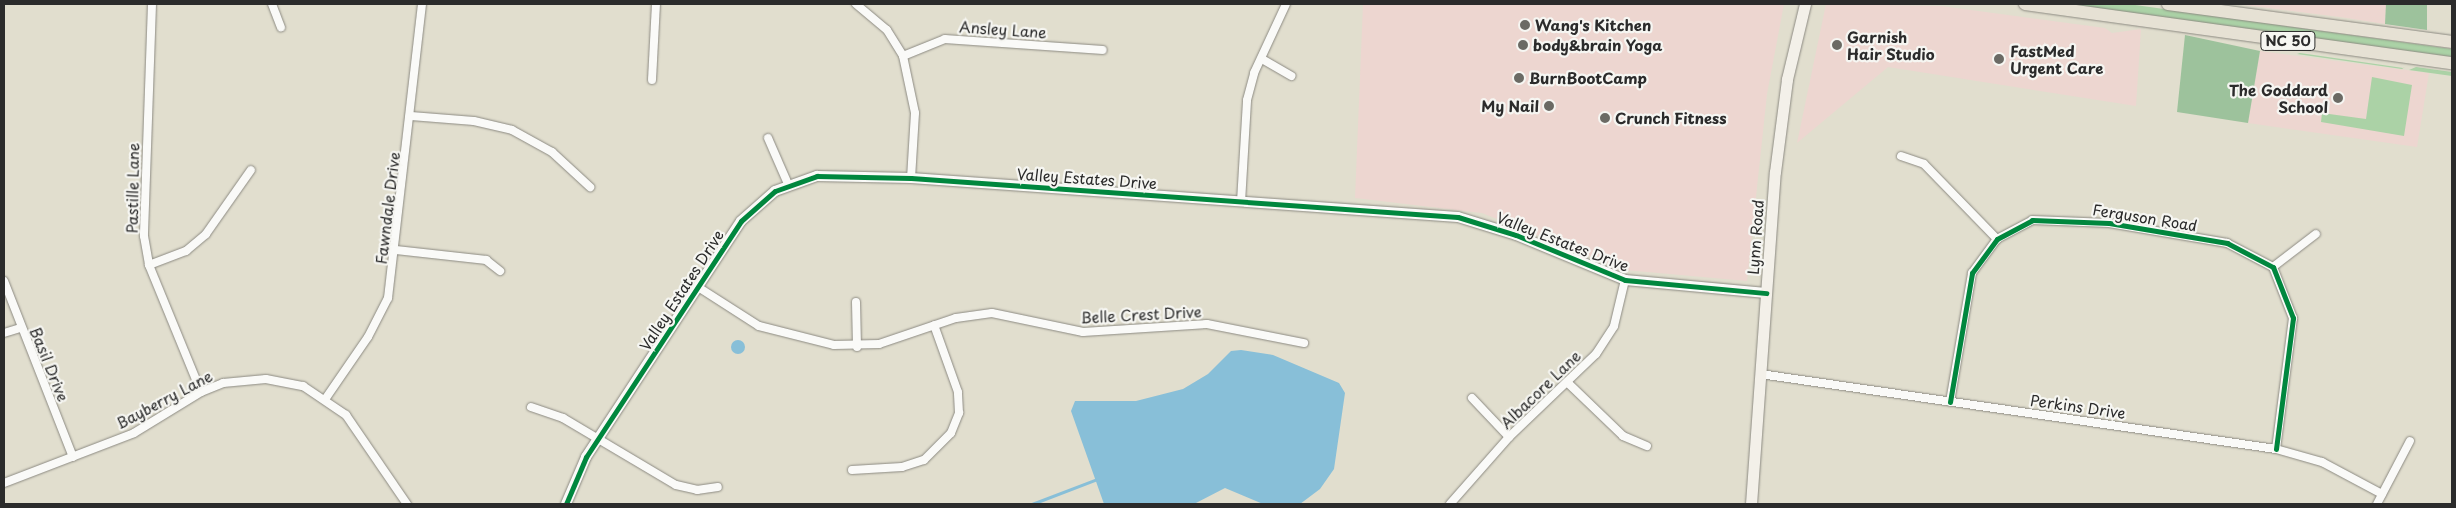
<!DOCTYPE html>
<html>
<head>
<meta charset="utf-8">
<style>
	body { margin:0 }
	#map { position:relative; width:2456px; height:508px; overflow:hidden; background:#e1dece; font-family:"Playpen Sans",sans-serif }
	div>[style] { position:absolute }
	.built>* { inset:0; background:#edd6d0 }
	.green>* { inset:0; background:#abd2a6 }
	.forest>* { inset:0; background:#9dc29c }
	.water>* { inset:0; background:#88bfd8 }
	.round { border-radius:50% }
	.stream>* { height:2.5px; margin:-1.25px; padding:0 1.25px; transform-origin:1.25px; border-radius:1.25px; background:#88bfd8 }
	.roads { filter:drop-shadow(0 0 1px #8c8a82) drop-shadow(0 0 1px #8c8a82) }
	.minor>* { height:8px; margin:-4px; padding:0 4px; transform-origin:4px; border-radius:4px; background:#fafaf8 }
	.tertiary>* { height:10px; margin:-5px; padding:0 5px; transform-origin:5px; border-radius:5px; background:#fafaf8 }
	.secondary>* { height:11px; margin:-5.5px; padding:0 5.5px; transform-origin:5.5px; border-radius:5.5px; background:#f3f0e9 }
	.primary>* { height:12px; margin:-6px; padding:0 6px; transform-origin:6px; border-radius:6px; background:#e6e1d4 }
	.cycleway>* { height:5px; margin:-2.5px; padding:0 2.5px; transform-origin:2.5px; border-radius:2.5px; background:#00873e }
	.dots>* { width:14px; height:14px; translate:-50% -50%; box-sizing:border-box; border:2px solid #f6f6f2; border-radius:50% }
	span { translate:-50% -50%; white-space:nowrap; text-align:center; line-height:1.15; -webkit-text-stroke:4.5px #f6f6f2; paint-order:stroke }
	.shield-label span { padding:1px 4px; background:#f6f6f2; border:1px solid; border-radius:4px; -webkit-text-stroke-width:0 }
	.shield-label { font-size:14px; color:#2b2b2b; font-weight:700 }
	.poi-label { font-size:15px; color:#2b2b2b; font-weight:700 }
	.left { translate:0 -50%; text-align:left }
	.right { translate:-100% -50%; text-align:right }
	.street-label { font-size:15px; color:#2b2b2b }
	.frame { position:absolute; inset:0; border:5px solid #2b2b2b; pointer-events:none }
</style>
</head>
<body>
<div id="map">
	<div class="built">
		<div style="clip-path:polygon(1363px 4px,1784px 4px,1767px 94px,1747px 281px,1625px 270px,1482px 213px,1355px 198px)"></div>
		<div style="clip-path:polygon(1826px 4px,1941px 6px,2105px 28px,2112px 33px,2141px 29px,2136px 106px,1888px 67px,1797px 143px)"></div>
		<div style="clip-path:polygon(2236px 4px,2386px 4px,2385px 24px,2340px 17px)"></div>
		<div style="clip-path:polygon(2260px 51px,2429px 73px,2417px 147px,2248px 123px)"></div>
	</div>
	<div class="green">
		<div style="clip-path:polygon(2062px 4px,2128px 4px,2452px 49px,2452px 57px)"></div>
		<div style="clip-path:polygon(2300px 53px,2403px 68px,2405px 67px,2402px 69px,2297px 54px)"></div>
		<div style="clip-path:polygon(2416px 67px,2452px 72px,2452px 76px,2409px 70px)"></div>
		<div style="clip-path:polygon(2372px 77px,2412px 85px,2404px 136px,2321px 122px,2322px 113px,2366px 119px)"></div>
	</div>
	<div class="forest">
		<div style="clip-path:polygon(2386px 4px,2427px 4px,2427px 30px,2385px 24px)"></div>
		<div style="clip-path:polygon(2185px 35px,2260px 51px,2248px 123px,2177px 112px)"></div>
	</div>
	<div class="water">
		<div class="round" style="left:731px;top:340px;width:14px;height:14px"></div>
		<div style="clip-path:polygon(1241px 350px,1273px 355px,1339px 383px,1345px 393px,1334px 469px,1320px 489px,1300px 504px,1263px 504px,1225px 488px,1194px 504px,1104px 504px,1071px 411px,1075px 401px,1136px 401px,1183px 389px,1208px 374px,1231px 351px)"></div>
	</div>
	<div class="stream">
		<div style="left:1032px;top:504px;width:67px;rotate:-20.9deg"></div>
	</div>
	<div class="roads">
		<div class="minor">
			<div style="left:152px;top:4px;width:232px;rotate:92deg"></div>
			<div style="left:144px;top:236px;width:29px;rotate:80deg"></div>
			<div style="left:149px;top:265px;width:137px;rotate:67.7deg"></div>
			<div style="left:272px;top:4px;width:25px;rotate:69deg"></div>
			<div style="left:856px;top:4px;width:40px;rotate:40deg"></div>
			<div style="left:887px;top:30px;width:31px;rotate:58deg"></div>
			<div style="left:903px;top:56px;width:58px;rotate:78.1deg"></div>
			<div style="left:915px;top:113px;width:65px;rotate:93.5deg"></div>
			<div style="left:903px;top:56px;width:45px;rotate:-22deg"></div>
			<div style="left:945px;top:39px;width:158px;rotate:4deg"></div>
			<div style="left:1262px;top:59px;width:34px;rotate:30deg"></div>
			<div style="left:652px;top:80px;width:76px;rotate:-87deg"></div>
			<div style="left:411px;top:116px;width:63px;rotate:4.5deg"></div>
			<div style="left:474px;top:121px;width:39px;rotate:13deg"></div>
			<div style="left:512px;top:130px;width:46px;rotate:28.8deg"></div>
			<div style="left:552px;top:152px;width:52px;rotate:42.6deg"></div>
			<div style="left:768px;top:138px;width:50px;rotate:66.5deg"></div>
			<div style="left:1901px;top:156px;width:24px;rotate:19deg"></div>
			<div style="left:1924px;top:164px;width:105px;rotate:45.8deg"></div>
			<div style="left:1241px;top:202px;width:102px;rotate:-86.6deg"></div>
			<div style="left:1247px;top:100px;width:28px;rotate:-75deg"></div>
			<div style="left:1254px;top:73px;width:76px;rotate:-65.1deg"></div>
			<div style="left:396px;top:250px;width:91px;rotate:6.3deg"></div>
			<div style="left:486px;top:260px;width:18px;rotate:38deg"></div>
			<div style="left:149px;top:265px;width:40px;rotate:-21deg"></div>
			<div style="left:186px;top:251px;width:26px;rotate:-40deg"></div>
			<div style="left:206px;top:234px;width:78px;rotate:-54.9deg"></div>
			<div style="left:2273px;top:267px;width:54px;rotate:-37.5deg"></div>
			<div style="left:4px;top:281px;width:189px;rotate:68.6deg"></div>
			<div style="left:698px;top:287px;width:72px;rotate:32.6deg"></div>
			<div style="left:759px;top:326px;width:77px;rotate:14.2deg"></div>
			<div style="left:834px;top:345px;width:45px;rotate:-1.3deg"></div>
			<div style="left:879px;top:344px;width:81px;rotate:-18.7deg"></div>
			<div style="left:956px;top:318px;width:36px;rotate:-8deg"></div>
			<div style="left:992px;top:313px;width:93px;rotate:11.8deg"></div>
			<div style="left:1083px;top:332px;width:124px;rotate:-3.7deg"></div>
			<div style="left:1207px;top:324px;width:99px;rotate:11.1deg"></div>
			<div style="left:856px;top:302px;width:45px;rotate:88.7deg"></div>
			<div style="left:4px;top:333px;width:17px;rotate:-17deg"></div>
			<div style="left:1760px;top:374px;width:521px;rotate:8.27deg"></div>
			<div style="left:2276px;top:449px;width:48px;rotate:15.8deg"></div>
			<div style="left:2322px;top:462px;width:68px;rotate:28.1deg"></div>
			<div style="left:1568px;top:383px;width:76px;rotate:43.9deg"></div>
			<div style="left:1623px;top:436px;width:26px;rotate:23deg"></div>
			<div style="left:326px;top:398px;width:74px;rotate:-55.5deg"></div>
			<div style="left:368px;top:337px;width:44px;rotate:-62.9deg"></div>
			<div style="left:388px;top:298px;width:296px;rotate:-83.4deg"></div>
			<div style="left:1472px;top:398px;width:54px;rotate:46.5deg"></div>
			<div style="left:1950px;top:402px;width:131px;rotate:-80.3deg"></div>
			<div style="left:1972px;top:273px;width:42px;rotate:-53.7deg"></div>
			<div style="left:1997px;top:239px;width:40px;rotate:-28deg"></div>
			<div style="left:2032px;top:220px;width:77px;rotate:2.2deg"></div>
			<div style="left:2109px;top:223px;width:120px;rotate:9.6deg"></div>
			<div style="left:2227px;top:243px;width:52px;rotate:27.6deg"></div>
			<div style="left:2273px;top:267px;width:55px;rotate:68.6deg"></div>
			<div style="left:2293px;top:318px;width:132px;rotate:97.4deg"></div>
			<div style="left:531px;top:407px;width:34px;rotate:19deg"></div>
			<div style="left:563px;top:418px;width:131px;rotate:30.7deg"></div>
			<div style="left:676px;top:485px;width:22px;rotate:13deg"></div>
			<div style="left:697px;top:490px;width:21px;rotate:-8deg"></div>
			<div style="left:852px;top:470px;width:50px;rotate:-3.4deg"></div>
			<div style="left:902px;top:467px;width:23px;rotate:-18deg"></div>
			<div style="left:924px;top:460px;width:38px;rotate:-45deg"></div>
			<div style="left:951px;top:433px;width:22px;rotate:-68deg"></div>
			<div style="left:959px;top:413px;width:21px;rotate:-93deg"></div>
			<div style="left:958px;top:392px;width:71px;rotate:-109.7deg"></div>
			<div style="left:4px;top:483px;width:139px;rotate:-21deg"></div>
			<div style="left:134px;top:433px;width:79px;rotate:-31.5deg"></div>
			<div style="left:201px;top:392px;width:24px;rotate:-22deg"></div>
			<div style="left:223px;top:383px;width:43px;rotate:-5.3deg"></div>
			<div style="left:266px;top:379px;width:38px;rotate:11deg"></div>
			<div style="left:303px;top:386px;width:52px;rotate:34deg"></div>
			<div style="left:346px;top:415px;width:108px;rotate:55.6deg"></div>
			<div style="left:1450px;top:504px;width:89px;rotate:-48.6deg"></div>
			<div style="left:1509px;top:437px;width:120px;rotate:-43.7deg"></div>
			<div style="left:1596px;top:354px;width:33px;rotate:-57deg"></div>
			<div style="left:1614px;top:326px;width:47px;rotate:-76.6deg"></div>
			<div style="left:2377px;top:504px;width:71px;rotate:-62.4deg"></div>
		</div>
		<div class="tertiary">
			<div style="left:566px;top:504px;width:51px;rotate:-66.9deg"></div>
			<div style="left:586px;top:457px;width:282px;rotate:-56.7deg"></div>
			<div style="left:741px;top:221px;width:45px;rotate:-41.4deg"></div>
			<div style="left:775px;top:191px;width:45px;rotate:-19.7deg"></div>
			<div style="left:817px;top:176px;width:94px;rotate:1.2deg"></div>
			<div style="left:911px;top:178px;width:548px;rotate:4.08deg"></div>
			<div style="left:1458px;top:217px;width:61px;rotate:17.2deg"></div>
			<div style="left:1516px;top:235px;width:118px;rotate:22.4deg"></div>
			<div style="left:1625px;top:280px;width:142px;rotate:5.3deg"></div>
		</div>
		<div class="secondary">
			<div style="left:1751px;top:504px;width:333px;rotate:-85.9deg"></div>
			<div style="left:1775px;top:172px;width:94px;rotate:-82.6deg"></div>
			<div style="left:1787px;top:79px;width:77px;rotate:-76.5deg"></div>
		</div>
		<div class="primary">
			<div style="left:2025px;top:4px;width:431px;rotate:7.9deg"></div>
			<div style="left:2168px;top:4px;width:287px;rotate:7.6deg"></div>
		</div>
	</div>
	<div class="cycleway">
		<div style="left:1950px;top:402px;width:131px;rotate:-80.3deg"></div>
		<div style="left:1972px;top:273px;width:42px;rotate:-53.7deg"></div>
		<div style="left:1997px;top:239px;width:40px;rotate:-28deg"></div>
		<div style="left:2032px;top:220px;width:77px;rotate:2.2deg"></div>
		<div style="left:2109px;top:223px;width:120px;rotate:9.6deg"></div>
		<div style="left:2227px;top:243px;width:52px;rotate:27.6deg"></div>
		<div style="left:2273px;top:267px;width:55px;rotate:68.6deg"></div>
		<div style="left:2293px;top:318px;width:132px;rotate:97.4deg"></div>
		<div style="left:566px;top:504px;width:51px;rotate:-66.9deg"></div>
		<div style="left:586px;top:457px;width:282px;rotate:-56.7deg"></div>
		<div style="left:741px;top:221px;width:45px;rotate:-41.4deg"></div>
		<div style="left:775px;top:191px;width:45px;rotate:-19.7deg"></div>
		<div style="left:817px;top:176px;width:94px;rotate:1.2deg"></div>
		<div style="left:911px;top:178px;width:548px;rotate:4.08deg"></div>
		<div style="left:1458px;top:217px;width:61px;rotate:17.2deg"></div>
		<div style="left:1516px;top:235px;width:118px;rotate:22.4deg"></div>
		<div style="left:1625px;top:280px;width:142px;rotate:5.3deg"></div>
	</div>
	<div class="dots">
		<div style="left:1525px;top:25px;background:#6b6a64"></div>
		<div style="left:1523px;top:45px;background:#6b6a64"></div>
		<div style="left:1837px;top:45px;background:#6b6a64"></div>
		<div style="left:1999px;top:59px;background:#6b6a64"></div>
		<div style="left:1519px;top:78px;background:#6b6a64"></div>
		<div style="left:2338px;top:98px;background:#6b6a64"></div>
		<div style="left:1549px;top:106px;background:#6b6a64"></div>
		<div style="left:1605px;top:118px;background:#6b6a64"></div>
	</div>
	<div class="shield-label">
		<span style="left:2288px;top:41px">NC 50</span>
	</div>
	<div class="poi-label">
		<span class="left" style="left:1535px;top:25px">Wang's Kitchen</span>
		<span class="left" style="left:1847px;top:45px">Garnish<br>Hair Studio</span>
		<span class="left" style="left:1533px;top:45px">body&amp;brain Yoga</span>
		<span class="left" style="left:2010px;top:59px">FastMed<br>Urgent Care</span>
		<span class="left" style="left:1529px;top:78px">BurnBootCamp</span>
		<span class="right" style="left:2328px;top:98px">The Goddard<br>School</span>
		<span class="right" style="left:1539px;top:106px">My Nail</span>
		<span class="left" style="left:1615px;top:118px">Crunch Fitness</span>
	</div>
	<div class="street-label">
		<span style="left:1003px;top:29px;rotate:4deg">Ansley Lane</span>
		<span style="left:1087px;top:178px;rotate:4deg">Valley Estates Drive</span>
		<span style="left:132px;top:188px;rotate:-89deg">Pastille Lane</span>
		<span style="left:387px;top:208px;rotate:-83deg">Fawndale Drive</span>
		<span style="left:2145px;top:217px;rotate:9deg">Ferguson Road</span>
		<span style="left:1755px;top:237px;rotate:-86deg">Lynn Road</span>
		<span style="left:1563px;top:241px;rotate:21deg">Valley Estates Drive</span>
		<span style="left:681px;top:290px;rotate:-57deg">Valley Estates Drive</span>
		<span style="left:1141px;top:314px;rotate:-3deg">Belle Crest Drive</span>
		<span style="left:50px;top:364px;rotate:68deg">Basil Drive</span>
		<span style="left:1540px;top:389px;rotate:-44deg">Albacore Lane</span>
		<span style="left:164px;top:399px;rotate:-28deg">Bayberry Lane</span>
		<span style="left:2078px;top:406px;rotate:8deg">Perkins Drive</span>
	</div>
	<div class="frame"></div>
</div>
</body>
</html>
